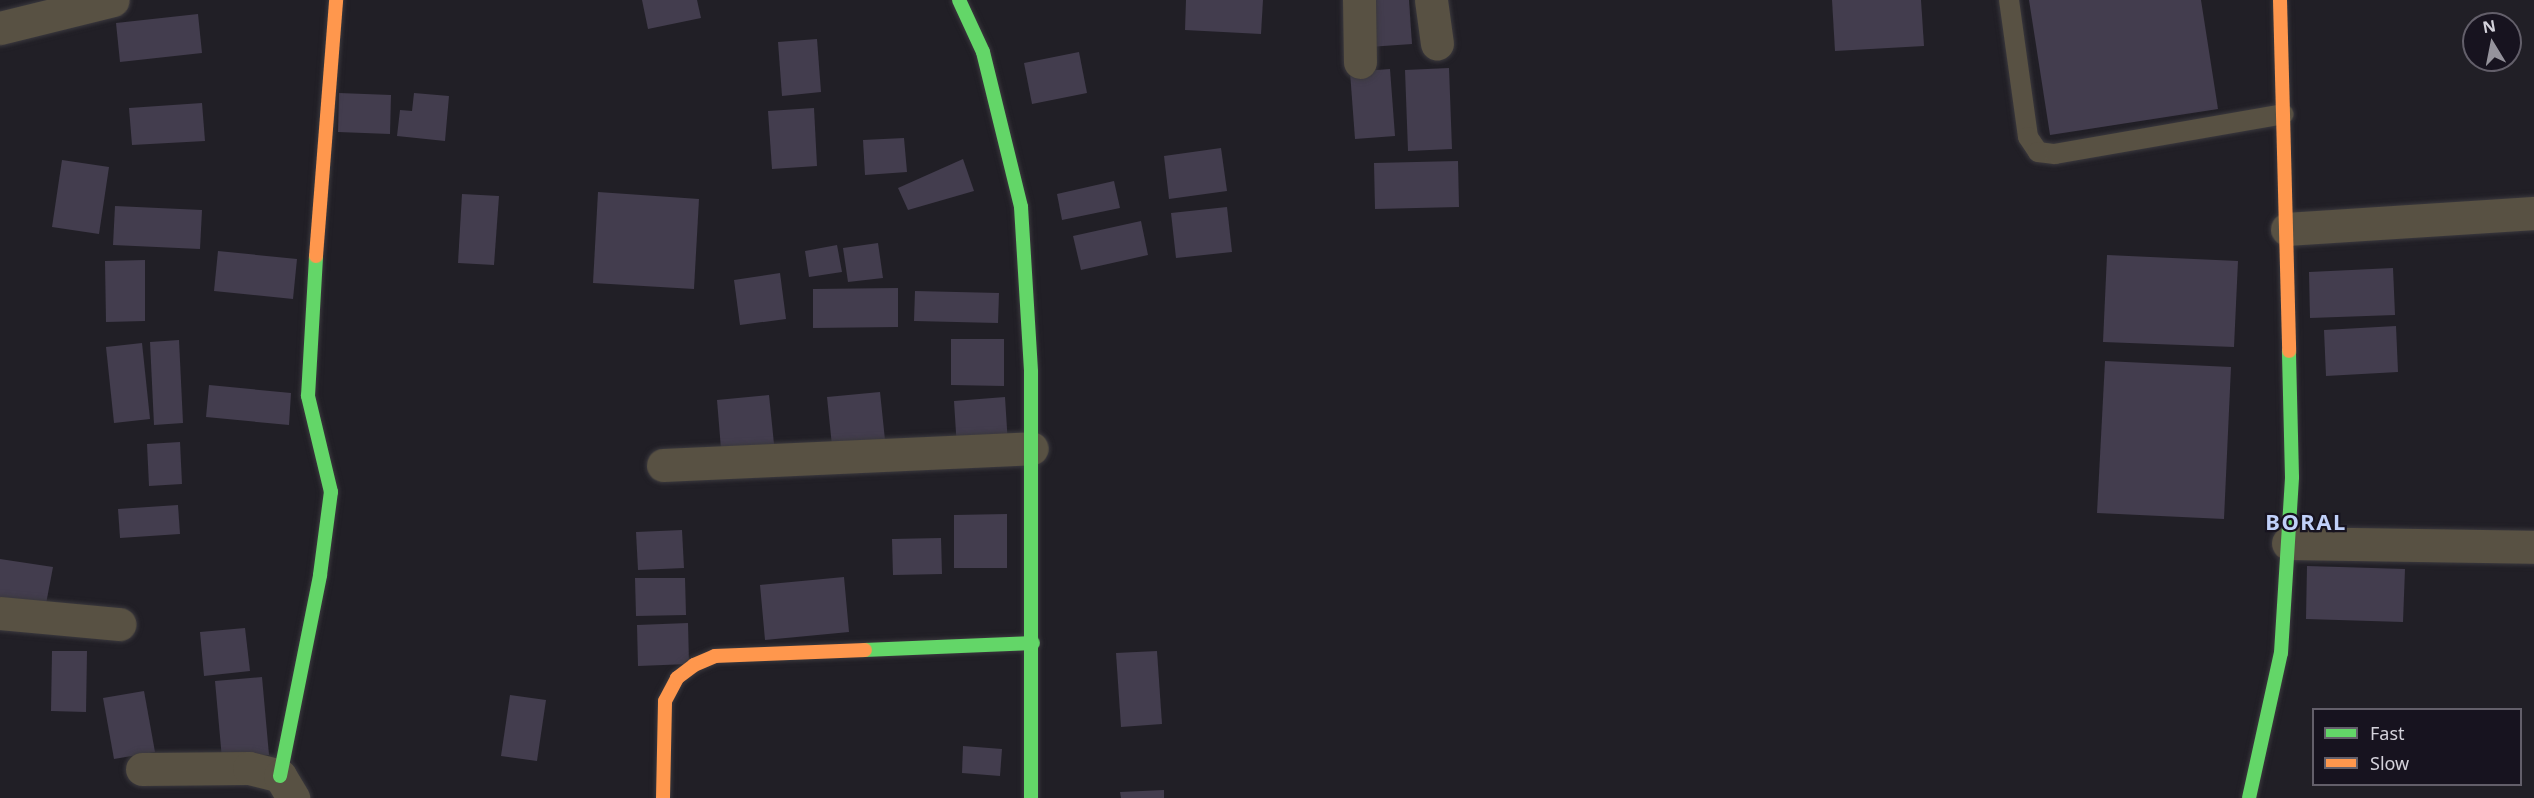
<!DOCTYPE html>
<html>
<head>
<meta charset="utf-8">
<style>
	body { margin:0 }
	#map { position:relative; width:2534px; height:798px; overflow:hidden; background:#211f26; font-family:"Noto Sans",sans-serif }
	div>[style] { position:absolute }
	.building>* { inset:0; background:#433d4e }
	.roads { filter:drop-shadow(0 0 2px #3b393e) drop-shadow(0 0 2px #3b393e) }
	.lane>* { height:20px; margin:-10px; padding:0 10px; transform-origin:10px; border-radius:10px; background:#585143 }
	.street>* { height:33px; margin:-16.5px; padding:0 16.5px; transform-origin:16.5px; border-radius:16.5px; background:#585143 }
	.fast>* { height:14px; margin:-7px; padding:0 7px; transform-origin:7px; border-radius:7px; background:#63d668 }
	.slow>* { height:14px; margin:-7px; padding:0 7px; transform-origin:7px; border-radius:7px; background:#ff974d }
	span { translate:-50% -50%; white-space:nowrap; text-align:center; line-height:1.15; -webkit-text-stroke:4.5px #17131f; paint-order:stroke }
	.district-label { font-size:22px; color:#c0d0f9; font-weight:700; letter-spacing:1.5px }
	.legend { position:absolute; left:2312px; top:708px; width:210px; height:78px; box-sizing:border-box; background:#17131f; border:2px solid #635f6a; margin:0; padding:8px 10px; list-style:none; font-size:18px; color:#d4d2db }
	.legend li { display:flex; align-items:center; gap:12px; height:30px }
	.legend b { width:30px; border:2px solid #635f6a }
	.north { position:absolute; left:2462px; top:12px; width:60px; height:60px; box-sizing:border-box; background:#17131f; border:2px solid #635f6a; border-radius:50%; rotate:350deg; font-size:16px; font-weight:700; line-height:24px; text-align:center; color:#d4d2db }
	.north::after { content:''; display:block; margin:auto; width:21px; height:27px; background:#95939c; clip-path:polygon(50% 0,100% 100%,50% 72%,0 100%) }
</style>
</head>
<body>
<div id="map">
	<div class="building">
		<div style="clip-path:polygon(642px 0,697px 0,701px 18px,648px 29px)"></div>
		<div style="clip-path:polygon(1186px 0,1263px 0,1261px 34px,1185px 30px)"></div>
		<div style="clip-path:polygon(1366px 0,1409px 0,1412px 44px,1369px 47px)"></div>
		<div style="clip-path:polygon(1832px 0,1921px 0,1924px 46px,1835px 51px)"></div>
		<div style="clip-path:polygon(2029px 0,2201px 0,2218px 109px,2050px 135px)"></div>
		<div style="clip-path:polygon(198px 14px,202px 53px,120px 62px,116px 23px)"></div>
		<div style="clip-path:polygon(817px 39px,821px 92px,782px 96px,778px 42px)"></div>
		<div style="clip-path:polygon(1079px 52px,1087px 93px,1032px 104px,1024px 63px)"></div>
		<div style="clip-path:polygon(1449px 68px,1452px 149px,1408px 151px,1405px 70px)"></div>
		<div style="clip-path:polygon(1390px 69px,1395px 136px,1355px 139px,1350px 72px)"></div>
		<div style="clip-path:polygon(339px 93px,391px 95px,390px 134px,338px 132px)"></div>
		<div style="clip-path:polygon(414px 93px,449px 96px,445px 141px,397px 136px,400px 110px,412px 111px)"></div>
		<div style="clip-path:polygon(202px 103px,205px 141px,132px 145px,129px 108px)"></div>
		<div style="clip-path:polygon(814px 108px,817px 166px,772px 169px,768px 111px)"></div>
		<div style="clip-path:polygon(904px 138px,907px 172px,865px 175px,863px 140px)"></div>
		<div style="clip-path:polygon(1221px 148px,1227px 191px,1169px 199px,1164px 156px)"></div>
		<div style="clip-path:polygon(963px 159px,974px 191px,908px 210px,898px 188px)"></div>
		<div style="clip-path:polygon(62px 160px,109px 167px,99px 234px,52px 227px)"></div>
		<div style="clip-path:polygon(1458px 161px,1459px 207px,1375px 209px,1374px 163px)"></div>
		<div style="clip-path:polygon(1114px 181px,1120px 208px,1062px 220px,1057px 194px)"></div>
		<div style="clip-path:polygon(598px 192px,699px 199px,694px 289px,593px 283px)"></div>
		<div style="clip-path:polygon(462px 194px,499px 196px,494px 265px,458px 263px)"></div>
		<div style="clip-path:polygon(115px 206px,202px 210px,200px 249px,113px 245px)"></div>
		<div style="clip-path:polygon(1227px 207px,1232px 252px,1176px 258px,1171px 213px)"></div>
		<div style="clip-path:polygon(1141px 221px,1148px 255px,1081px 270px,1073px 236px)"></div>
		<div style="clip-path:polygon(878px 243px,883px 278px,848px 282px,843px 248px)"></div>
		<div style="clip-path:polygon(837px 245px,842px 272px,809px 277px,805px 251px)"></div>
		<div style="clip-path:polygon(218px 251px,297px 259px,293px 299px,214px 291px)"></div>
		<div style="clip-path:polygon(2107px 255px,2238px 261px,2234px 347px,2103px 342px)"></div>
		<div style="clip-path:polygon(145px 260px,145px 321px,106px 322px,105px 261px)"></div>
		<div style="clip-path:polygon(2393px 268px,2395px 315px,2310px 318px,2309px 272px)"></div>
		<div style="clip-path:polygon(780px 273px,786px 319px,740px 325px,734px 280px)"></div>
		<div style="clip-path:polygon(898px 288px,898px 327px,813px 328px,813px 289px)"></div>
		<div style="clip-path:polygon(915px 291px,999px 293px,998px 323px,914px 321px)"></div>
		<div style="clip-path:polygon(2396px 326px,2398px 372px,2326px 376px,2324px 330px)"></div>
		<div style="clip-path:polygon(951px 339px,1004px 339px,1004px 386px,951px 385px)"></div>
		<div style="clip-path:polygon(179px 340px,183px 423px,154px 425px,150px 342px)"></div>
		<div style="clip-path:polygon(142px 343px,150px 419px,114px 423px,106px 347px)"></div>
		<div style="clip-path:polygon(2105px 361px,2231px 367px,2224px 519px,2097px 513px)"></div>
		<div style="clip-path:polygon(209px 385px,291px 393px,289px 425px,206px 417px)"></div>
		<div style="clip-path:polygon(880px 392px,885px 440px,832px 446px,827px 397px)"></div>
		<div style="clip-path:polygon(769px 395px,774px 444px,721px 449px,717px 400px)"></div>
		<div style="clip-path:polygon(1005px 397px,1008px 445px,957px 449px,954px 401px)"></div>
		<div style="clip-path:polygon(180px 442px,182px 484px,149px 486px,147px 444px)"></div>
		<div style="clip-path:polygon(178px 505px,180px 534px,120px 538px,118px 509px)"></div>
		<div style="clip-path:polygon(1007px 514px,1007px 568px,954px 568px,954px 515px)"></div>
		<div style="clip-path:polygon(682px 530px,684px 568px,638px 570px,636px 532px)"></div>
		<div style="clip-path:polygon(941px 538px,942px 574px,893px 575px,892px 539px)"></div>
		<div style="clip-path:polygon(0 559px,53px 567px,46px 604px,0 597px)"></div>
		<div style="clip-path:polygon(2307px 566px,2405px 569px,2403px 622px,2306px 619px)"></div>
		<div style="clip-path:polygon(844px 577px,849px 632px,765px 640px,760px 585px)"></div>
		<div style="clip-path:polygon(635px 578px,685px 578px,686px 615px,636px 616px)"></div>
		<div style="clip-path:polygon(688px 623px,689px 664px,638px 666px,637px 625px)"></div>
		<div style="clip-path:polygon(245px 628px,250px 671px,204px 676px,200px 632px)"></div>
		<div style="clip-path:polygon(52px 651px,87px 651px,86px 712px,51px 711px)"></div>
		<div style="clip-path:polygon(1157px 651px,1162px 724px,1121px 727px,1116px 653px)"></div>
		<div style="clip-path:polygon(262px 677px,269px 755px,222px 759px,215px 681px)"></div>
		<div style="clip-path:polygon(144px 691px,155px 752px,114px 759px,103px 698px)"></div>
		<div style="clip-path:polygon(510px 695px,546px 700px,537px 761px,501px 756px)"></div>
		<div style="clip-path:polygon(963px 746px,1002px 749px,1000px 776px,962px 773px)"></div>
		<div style="clip-path:polygon(1164px 790px,1164px 798px,1121px 798px,1120px 792px)"></div>
	</div>
	<div class="roads">
		<div class="lane">
			<div style="left:2009px;top:0;width:138px;rotate:82.1deg"></div>
			<div style="left:2028px;top:137px;width:18px;rotate:56deg"></div>
			<div style="left:2038px;top:152px;width:17px;rotate:7deg"></div>
			<div style="left:2055px;top:154px;width:232px;rotate:-9.9deg"></div>
		</div>
		<div class="street">
			<div style="left:1359px;top:0;width:62px;rotate:89.1deg"></div>
			<div style="left:1431px;top:0;width:44px;rotate:82.2deg"></div>
			<div style="left:0;top:28px;width:116px;rotate:-13.9deg"></div>
			<div style="left:2287px;top:229px;width:248px;rotate:-3.7deg"></div>
			<div style="left:663px;top:465px;width:369px;rotate:-2.6deg"></div>
			<div style="left:2288px;top:543px;width:246px;rotate:0.9deg"></div>
			<div style="left:0;top:613px;width:120px;rotate:5.3deg"></div>
			<div style="left:142px;top:769px;width:107px;rotate:-0.5deg"></div>
			<div style="left:249px;top:768px;width:32px;rotate:14deg"></div>
			<div style="left:280px;top:776px;width:26px;rotate:59deg"></div>
		</div>
		<div class="fast">
			<div style="left:959px;top:0;width:57px;rotate:65.2deg"></div>
			<div style="left:983px;top:52px;width:160px;rotate:76.2deg"></div>
			<div style="left:1021px;top:207px;width:165px;rotate:86.5deg"></div>
			<div style="left:1031px;top:372px;width:426px;rotate:90deg"></div>
			<div style="left:865px;top:650px;width:168px;rotate:-2.4deg"></div>
			<div style="left:280px;top:776px;width:205px;rotate:-78.7deg"></div>
			<div style="left:320px;top:575px;width:84px;rotate:-82.5deg"></div>
			<div style="left:331px;top:492px;width:99px;rotate:-103.5deg"></div>
			<div style="left:308px;top:396px;width:140px;rotate:-86.7deg"></div>
			<div style="left:2249px;top:798px;width:148px;rotate:-77.6deg"></div>
			<div style="left:2281px;top:653px;width:176px;rotate:-86.4deg"></div>
			<div style="left:2292px;top:477px;width:126px;rotate:-91.4deg"></div>
		</div>
		<div class="slow">
			<div style="left:2280px;top:0;width:351px;rotate:88.5deg"></div>
			<div style="left:316px;top:256px;width:257px;rotate:-85.5deg"></div>
			<div style="left:663px;top:798px;width:97px;rotate:-88.8deg"></div>
			<div style="left:665px;top:701px;width:26px;rotate:-62deg"></div>
			<div style="left:677px;top:678px;width:21px;rotate:-37deg"></div>
			<div style="left:694px;top:665px;width:23px;rotate:-23deg"></div>
			<div style="left:715px;top:656px;width:150px;rotate:-2.3deg"></div>
		</div>
	</div>
	<div class="district-label">
		<span style="left:2306px;top:522px">BORAL</span>
	</div>
	<ul class="legend">
	<li><b style="height:8px;background:#63d668"></b>Fast</li>
	<li><b style="height:8px;background:#ff974d"></b>Slow</li>
	</ul>
	<div class="north">N</div>
</div>
</body>
</html>
